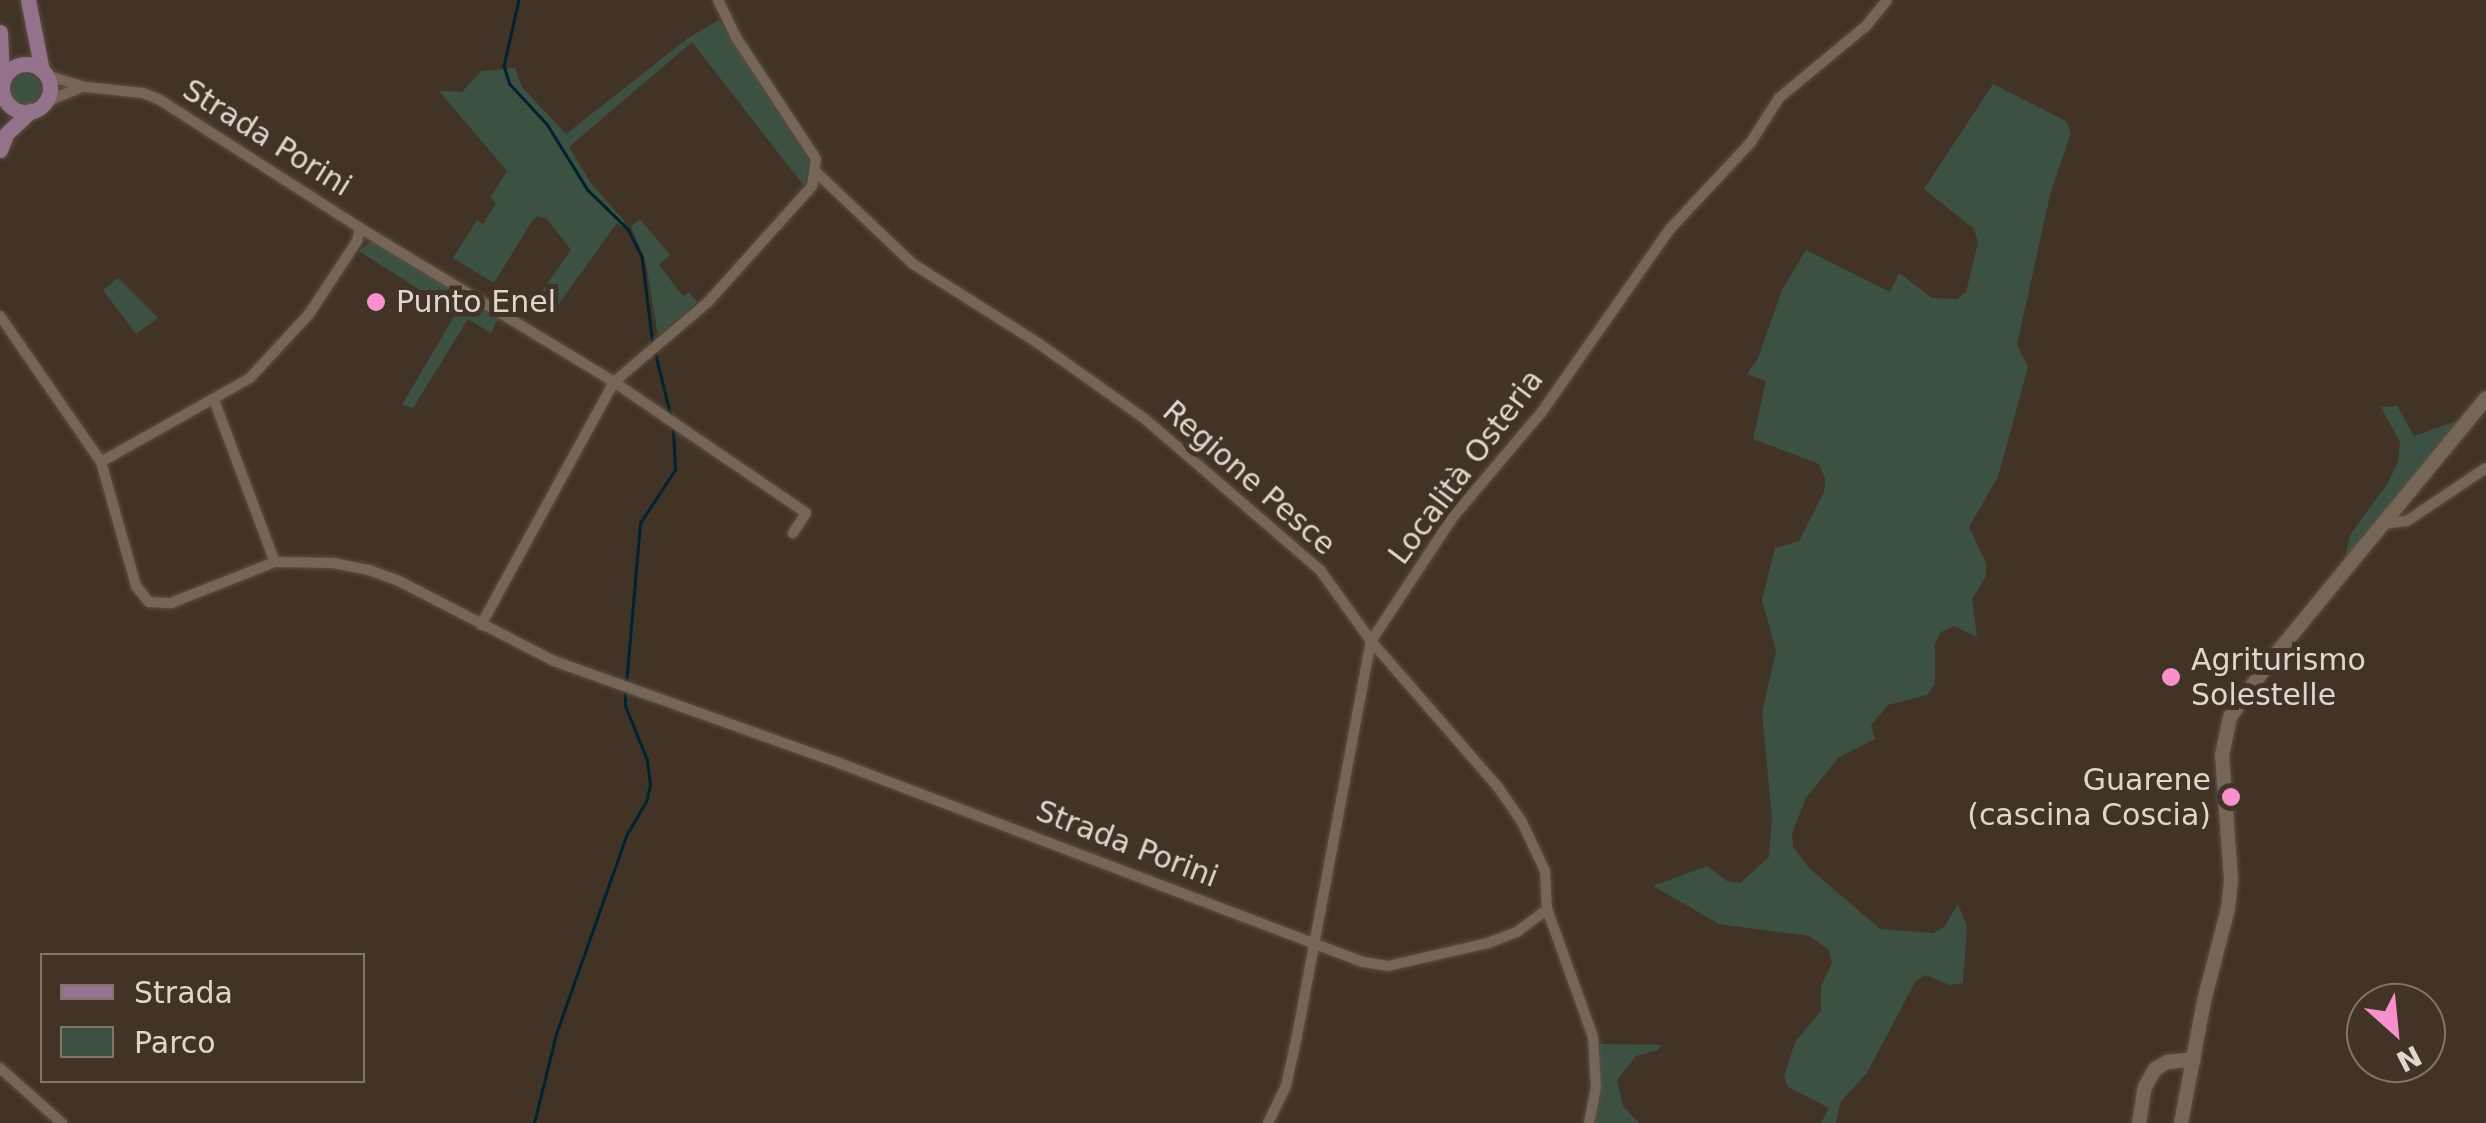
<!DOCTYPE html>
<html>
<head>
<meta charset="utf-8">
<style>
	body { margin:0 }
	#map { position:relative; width:2486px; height:1123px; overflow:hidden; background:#423327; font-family:"DejaVu Sans",sans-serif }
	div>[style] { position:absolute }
	.green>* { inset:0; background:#3c5142 }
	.round { border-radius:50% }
	.stream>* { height:2.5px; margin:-1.25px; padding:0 1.25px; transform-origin:1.25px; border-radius:1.25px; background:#032230 }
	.roads { filter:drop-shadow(0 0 2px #5b4f44) drop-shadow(0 0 2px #5b4f44) }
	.street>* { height:10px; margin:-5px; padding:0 5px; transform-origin:5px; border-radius:5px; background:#766658 }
	.secondary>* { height:14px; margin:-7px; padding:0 7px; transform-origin:7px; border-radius:7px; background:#766658 }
	.primary>* { height:15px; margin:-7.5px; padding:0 7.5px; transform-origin:7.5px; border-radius:7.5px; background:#95728b }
	.primary>.ring { margin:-7.5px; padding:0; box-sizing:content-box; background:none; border:15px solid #95728b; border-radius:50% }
	.dots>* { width:28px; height:28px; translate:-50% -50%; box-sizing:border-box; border:5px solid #423327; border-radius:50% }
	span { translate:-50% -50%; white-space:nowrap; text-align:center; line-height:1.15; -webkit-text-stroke:10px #423327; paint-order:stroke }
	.street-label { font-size:30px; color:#dfd6ce }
	.poi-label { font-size:30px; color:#dfd6ce }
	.left { translate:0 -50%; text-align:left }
	.right { translate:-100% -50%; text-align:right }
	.legend { position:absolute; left:40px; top:953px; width:325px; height:130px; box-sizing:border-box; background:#423327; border:2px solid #81746a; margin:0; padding:12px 18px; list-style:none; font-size:30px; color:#dfd6ce }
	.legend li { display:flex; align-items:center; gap:20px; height:50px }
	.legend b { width:50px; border:2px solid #81746a }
	.north { position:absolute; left:2346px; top:983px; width:100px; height:100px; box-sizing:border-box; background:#423327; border:2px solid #81746a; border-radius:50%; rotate:153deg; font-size:28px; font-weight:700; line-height:40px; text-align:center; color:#dfd6ce }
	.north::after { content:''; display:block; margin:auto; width:35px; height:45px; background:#f890cc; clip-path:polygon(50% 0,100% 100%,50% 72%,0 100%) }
</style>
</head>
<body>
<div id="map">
	<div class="green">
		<div style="clip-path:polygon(719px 20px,809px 161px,804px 186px,692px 42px,569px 147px,591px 183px,625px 222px,622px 227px,617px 223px,550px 316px,532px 305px,571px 250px,547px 219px,537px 216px,532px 221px,494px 283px,453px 258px,477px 220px,483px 224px,496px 203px,490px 198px,507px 171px,439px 91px,462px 92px,481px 71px,515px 68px,522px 87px,566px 134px,688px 38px)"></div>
		<div class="round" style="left:11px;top:74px;width:30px;height:30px"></div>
		<div style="clip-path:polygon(1993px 84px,2066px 121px,2071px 133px,2051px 191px,2017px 345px,2028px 367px,1998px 477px,1969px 527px,1986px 563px,1986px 576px,1972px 599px,1977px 637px,1954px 626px,1941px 632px,1935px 644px,1935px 684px,1927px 695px,1888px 705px,1871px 725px,1875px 739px,1839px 757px,1806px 798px,1792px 833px,1793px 847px,1809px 868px,1880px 929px,1933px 933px,1944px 927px,1958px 904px,1967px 926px,1963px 983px,1950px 985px,1925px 975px,1915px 982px,1867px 1073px,1841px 1101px,1836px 1123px,1821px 1123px,1829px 1108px,1788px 1087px,1784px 1076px,1795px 1042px,1821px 1011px,1821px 986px,1832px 963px,1829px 950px,1809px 936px,1719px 924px,1653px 886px,1707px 866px,1727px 881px,1740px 883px,1769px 857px,1772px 818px,1762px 713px,1776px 651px,1762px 600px,1775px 548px,1799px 541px,1824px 492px,1825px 479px,1819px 464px,1753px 439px,1766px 381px,1747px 374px,1758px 358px,1782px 290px,1806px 250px,1890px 292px,1899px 273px,1932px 298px,1957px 299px,1966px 292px,1978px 243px,1974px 229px,1924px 189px)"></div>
		<div style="clip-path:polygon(640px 219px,670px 255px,659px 265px,683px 296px,689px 292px,697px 302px,658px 336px,646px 263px,631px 226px)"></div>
		<div style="clip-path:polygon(373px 240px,498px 319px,491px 333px,468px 319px,413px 408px,402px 405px,456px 313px,359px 251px)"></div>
		<div style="clip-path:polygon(118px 278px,158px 318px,136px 334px,103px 290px)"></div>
		<div style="clip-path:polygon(2397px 406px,2414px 436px,2459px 420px,2344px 563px,2350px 535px,2388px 483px,2398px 462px,2400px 442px,2381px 407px)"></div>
		<div style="clip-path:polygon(1600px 1044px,1661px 1045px,1658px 1050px,1636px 1056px,1617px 1080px,1623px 1106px,1639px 1123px,1593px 1123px)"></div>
	</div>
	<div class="stream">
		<div style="left:519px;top:0;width:68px;rotate:102.8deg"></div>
		<div style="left:504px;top:66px;width:19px;rotate:72deg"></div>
		<div style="left:510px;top:84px;width:54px;rotate:47.2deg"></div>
		<div style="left:547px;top:124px;width:78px;rotate:58.2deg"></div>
		<div style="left:588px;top:190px;width:56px;rotate:44.3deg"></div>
		<div style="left:628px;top:229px;width:30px;rotate:63deg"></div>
		<div style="left:642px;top:256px;width:89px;rotate:82.9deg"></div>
		<div style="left:655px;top:351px;width:67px;rotate:76.2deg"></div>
		<div style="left:626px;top:684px;width:162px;rotate:-85deg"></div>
		<div style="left:640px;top:523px;width:64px;rotate:-56.6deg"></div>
		<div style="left:675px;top:470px;width:41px;rotate:-92.8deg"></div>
		<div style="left:534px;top:1123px;width:92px;rotate:-76.1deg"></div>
		<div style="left:556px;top:1034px;width:210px;rotate:-70.5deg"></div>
		<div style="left:626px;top:836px;width:39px;rotate:-60deg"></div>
		<div style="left:646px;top:802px;width:17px;rotate:-77deg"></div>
		<div style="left:650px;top:785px;width:25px;rotate:-97deg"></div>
		<div style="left:647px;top:760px;width:58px;rotate:-112.2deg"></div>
		<div style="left:625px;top:706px;width:14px;rotate:-90deg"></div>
	</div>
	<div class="roads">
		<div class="street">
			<div style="left:46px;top:75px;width:41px;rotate:17.1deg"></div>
			<div style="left:85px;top:87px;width:58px;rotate:5.9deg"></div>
			<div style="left:143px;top:93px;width:18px;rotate:22deg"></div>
			<div style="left:160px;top:100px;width:237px;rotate:32.6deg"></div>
			<div style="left:360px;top:228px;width:13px;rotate:103deg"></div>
			<div style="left:357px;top:241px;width:87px;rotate:123.3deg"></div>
			<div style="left:309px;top:314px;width:87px;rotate:132.7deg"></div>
			<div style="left:250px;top:378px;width:171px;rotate:150.6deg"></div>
			<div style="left:45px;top:102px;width:38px;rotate:-22deg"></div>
			<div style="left:816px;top:172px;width:134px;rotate:43.5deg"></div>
			<div style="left:913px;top:264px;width:148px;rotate:32.3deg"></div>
			<div style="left:1038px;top:343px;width:131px;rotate:35.4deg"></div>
			<div style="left:1145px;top:419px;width:231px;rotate:40.8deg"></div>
			<div style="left:1320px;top:570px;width:87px;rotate:54.3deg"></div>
			<div style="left:1371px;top:641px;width:194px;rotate:49deg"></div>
			<div style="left:1498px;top:787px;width:42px;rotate:55.6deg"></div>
			<div style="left:1522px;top:822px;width:54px;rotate:64.9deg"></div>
			<div style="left:1545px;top:871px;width:38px;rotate:87deg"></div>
			<div style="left:360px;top:228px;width:297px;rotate:31.2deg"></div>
			<div style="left:614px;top:382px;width:232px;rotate:34.3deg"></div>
			<div style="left:806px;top:513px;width:24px;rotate:123deg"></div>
			<div style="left:0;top:316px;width:178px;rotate:55.3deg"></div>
			<div style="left:101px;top:462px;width:129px;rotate:74.2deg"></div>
			<div style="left:136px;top:586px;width:21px;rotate:51deg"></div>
			<div style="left:149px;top:602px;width:22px;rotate:3deg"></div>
			<div style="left:171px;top:603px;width:112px;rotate:-21.5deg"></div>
			<div style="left:275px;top:562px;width:58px;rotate:1deg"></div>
			<div style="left:333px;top:563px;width:37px;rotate:11deg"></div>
			<div style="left:369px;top:570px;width:32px;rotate:20deg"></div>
			<div style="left:399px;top:581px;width:174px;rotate:27.3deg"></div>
			<div style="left:554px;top:661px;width:303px;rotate:19.7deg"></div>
			<div style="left:839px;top:763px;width:561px;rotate:20.8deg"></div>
			<div style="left:1363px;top:962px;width:25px;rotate:9deg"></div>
			<div style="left:1388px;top:966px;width:103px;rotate:-13deg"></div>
			<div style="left:1488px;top:943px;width:31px;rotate:-21deg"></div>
			<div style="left:1517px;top:932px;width:38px;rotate:-37deg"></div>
			<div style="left:214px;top:400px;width:173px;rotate:69.4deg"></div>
			<div style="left:2382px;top:524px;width:25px;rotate:-7deg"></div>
			<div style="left:2407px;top:521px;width:95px;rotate:-33.9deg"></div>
			<div style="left:481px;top:625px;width:277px;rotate:-61.3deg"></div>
			<div style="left:614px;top:382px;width:123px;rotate:-40.4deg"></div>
			<div style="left:708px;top:302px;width:156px;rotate:-48.1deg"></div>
			<div style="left:812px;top:186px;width:27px;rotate:-82deg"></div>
			<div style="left:816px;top:159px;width:146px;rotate:-123.3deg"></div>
			<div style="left:736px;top:37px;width:41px;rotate:-115.9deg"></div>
			<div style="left:1547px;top:909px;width:136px;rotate:70.2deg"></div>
			<div style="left:1593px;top:1037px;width:50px;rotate:86.6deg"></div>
			<div style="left:1596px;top:1087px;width:37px;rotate:101deg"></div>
			<div style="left:0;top:1068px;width:83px;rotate:41.6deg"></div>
			<div style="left:1268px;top:1123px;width:41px;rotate:-64.1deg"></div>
			<div style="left:1286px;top:1086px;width:51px;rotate:-77.6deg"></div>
			<div style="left:1297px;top:1036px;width:402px;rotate:-79.4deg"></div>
			<div style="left:1371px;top:641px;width:149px;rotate:-56.5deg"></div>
			<div style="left:1453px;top:517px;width:136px;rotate:-49.8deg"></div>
			<div style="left:1541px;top:413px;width:225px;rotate:-55deg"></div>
			<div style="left:1670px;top:229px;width:119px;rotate:-47deg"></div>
			<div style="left:1751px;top:142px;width:52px;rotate:-57.5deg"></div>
			<div style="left:1779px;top:98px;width:113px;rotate:-39.6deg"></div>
			<div style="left:1866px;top:26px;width:33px;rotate:-51deg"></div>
		</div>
		<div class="secondary">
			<div style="left:2139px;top:1123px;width:36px;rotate:-81deg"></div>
			<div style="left:2145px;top:1087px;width:21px;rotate:-61deg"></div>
			<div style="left:2155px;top:1069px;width:14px;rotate:-30deg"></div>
			<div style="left:2167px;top:1062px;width:27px;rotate:-6deg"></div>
			<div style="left:2181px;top:1123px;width:124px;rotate:-79.3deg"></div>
			<div style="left:2204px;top:1001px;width:95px;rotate:-75.4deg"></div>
			<div style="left:2228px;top:909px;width:29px;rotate:-84deg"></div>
			<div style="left:2231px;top:880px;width:125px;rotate:-94.1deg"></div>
			<div style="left:2222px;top:755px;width:39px;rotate:-78deg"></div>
			<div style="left:2230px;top:717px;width:64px;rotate:-54.6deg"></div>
			<div style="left:2267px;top:665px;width:345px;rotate:-50.6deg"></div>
		</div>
		<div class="primary">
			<div style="left:28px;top:0;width:72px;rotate:78.8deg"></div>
			<div style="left:0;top:32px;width:46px;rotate:87.5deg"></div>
			<div class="ring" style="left:2px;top:64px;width:33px;height:33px"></div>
			<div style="left:0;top:150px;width:18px;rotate:-68deg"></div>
			<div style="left:7px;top:133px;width:33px;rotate:-43deg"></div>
		</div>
	</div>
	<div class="dots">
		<div style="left:376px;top:302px;background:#f890cc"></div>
		<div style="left:2171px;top:677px;background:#f890cc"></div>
		<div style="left:2231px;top:797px;background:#f890cc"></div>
	</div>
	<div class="street-label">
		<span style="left:267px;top:138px;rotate:32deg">Strada Porini</span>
		<span style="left:1466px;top:467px;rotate:-53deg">Località Osteria</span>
		<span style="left:1249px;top:478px;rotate:41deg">Regione Pesce</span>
		<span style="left:1127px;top:844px;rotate:21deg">Strada Porini</span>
	</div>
	<div class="poi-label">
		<span class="left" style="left:396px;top:302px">Punto Enel</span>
		<span class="left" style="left:2191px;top:677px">Agriturismo<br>Solestelle</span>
		<span class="right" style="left:2211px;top:797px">Guarene<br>(cascina Coscia)</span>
	</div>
	<ul class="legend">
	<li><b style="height:12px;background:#95728b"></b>Strada</li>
	<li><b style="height:28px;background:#3c5142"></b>Parco</li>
	</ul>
	<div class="north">N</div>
</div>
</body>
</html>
